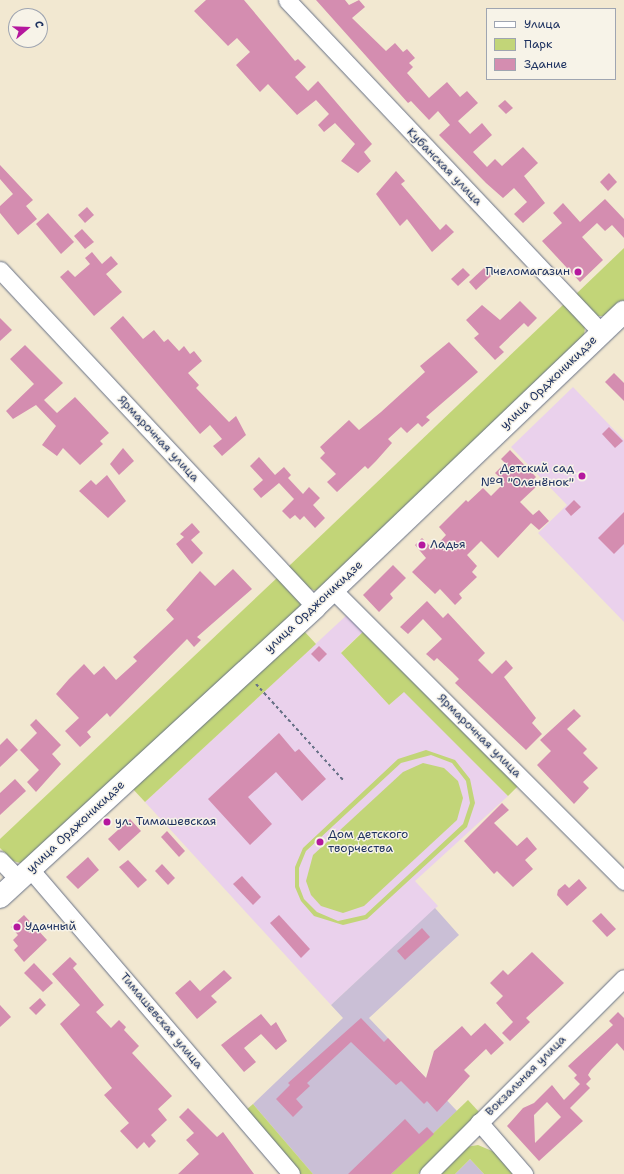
<!DOCTYPE html>
<html>
<head>
<meta charset="utf-8">
<style>
	body { margin:0 }
	#map { position:relative; width:624px; height:1174px; overflow:hidden; background:#f2e8d1; font-family:"Shantell Sans",sans-serif }
	div>[style] { position:absolute }
	.built>* { inset:0; background:#ead1ec }
	.industrial>* { inset:0; background:#cabfd6 }
	.green>* { inset:0; background:#c2d578 }
	.building>* { inset:0; background:#d48db0 }
	.path>* { height:2px; margin-top:-1px; transform-origin:0; background:repeating-linear-gradient(90deg,#667086 0 3px,transparent 0 6px) }
	.roads { filter:drop-shadow(0 0 1px #667086) drop-shadow(0 0 1px #667086) }
	.minor>* { height:17px; margin:-8.5px; padding:0 8.5px; transform-origin:8.5px; border-radius:8.5px; background:#fff }
	.major>* { height:22px; margin:-11px; padding:0 11px; transform-origin:11px; border-radius:11px; background:#fff }
	.dots>* { width:11px; height:11px; translate:-50% -50%; box-sizing:border-box; border:2px solid #f7f3e8; border-radius:50% }
	span { translate:-50% -50%; white-space:nowrap; text-align:center; line-height:1.15; -webkit-text-stroke:3px #f7f3e8; paint-order:stroke }
	.street-label { font-size:12px; color:#1b2f5e }
	.poi-label { font-size:12px; color:#1b2f5e }
	.right { translate:-100% -50%; text-align:right }
	.left { translate:0 -50%; text-align:left }
	.legend { position:absolute; left:486px; top:8px; width:130px; height:72px; box-sizing:border-box; background:#f7f3e8; border:1px solid #9fa5b1; margin:0; padding:5px 7px; list-style:none; font-size:12px; color:#1b2f5e }
	.legend li { display:flex; align-items:center; gap:8px; height:20px }
	.legend b { width:20px; border:1px solid #9fa5b1 }
	.north { position:absolute; left:8px; top:8px; width:40px; height:40px; box-sizing:border-box; background:#f7f3e8; border:1px solid #9fa5b1; border-radius:50%; rotate:71deg; font-size:11px; font-weight:700; line-height:16px; text-align:center; color:#1b2f5e }
	.north::after { content:''; display:block; margin:auto; width:14px; height:18px; background:#b5179e; clip-path:polygon(50% 0,100% 100%,50% 72%,0 100%) }
</style>
</head>
<body>
<div id="map">
	<div class="built">
		<div style="clip-path:polygon(573px 387px,624px 440px,624px 622px,538px 533px,567px 505px,511px 447px)"></div>
		<div style="clip-path:polygon(349px 613px,365px 630px,341px 652px,389px 705px,404px 691px,508px 796px,415px 881px,438px 906px,331px 1005px,145px 802px)"></div>
	</div>
	<div class="industrial">
		<div style="clip-path:polygon(435px 908px,459px 935px,369px 1018px,457px 1111px,391px 1174px,313px 1174px,253px 1104px,343px 1018px,331px 1005px)"></div>
		<div style="clip-path:polygon(470px 1159px,484px 1174px,455px 1174px)"></div>
	</div>
	<div class="green">
		<div style="clip-path:polygon(624px 248px,624px 301px,609px 316px,594px 316px,575px 295px)"></div>
		<div style="clip-path:polygon(564px 304px,585px 325px,584px 338px,317px 591px,307px 588px,288px 567px)"></div>
		<div style="clip-path:polygon(279px 576px,301px 603px,300px 610px,24px 864px,13px 861px,0 848px,0 839px)"></div>
		<div style="clip-path:polygon(365px 630px,520px 784px,508px 796px,404px 692px,389px 705px,341px 653px)"></div>
		<div style="clip-path:polygon(304px 631px,316px 644px,145px 802px,132px 788px)"></div>
		<div style="clip-path:polygon(evenodd,426px 750px,455px 760px,470px 779px,475px 803px,467px 827px,367px 919px,343px 925px,314px 916px,301px 901px,295px 887px,295px 867px,303px 848px,398px 759px,426px 750px,431px 755px,452px 763px,466px 781px,470px 803px,463px 824px,365px 915px,338px 921px,317px 912px,304px 899px,299px 886px,299px 868px,306px 851px,401px 763px,431px 755px)"></div>
		<div style="clip-path:polygon(423px 763px,444px 768px,458px 781px,463px 798px,457px 820px,364px 906px,343px 913px,321px 906px,311px 895px,306px 881px,313px 855px,403px 772px)"></div>
		<div style="clip-path:polygon(468px 1100px,479px 1112px,418px 1174px,391px 1174px)"></div>
		<div style="clip-path:polygon(253px 1104px,313px 1174px,298px 1174px,245px 1111px)"></div>
		<div style="clip-path:polygon(478px 1145px,499px 1154px,517px 1174px,484px 1174px,470px 1159px,455px 1174px,439px 1174px,466px 1147px)"></div>
	</div>
	<div class="building">
		<div style="clip-path:polygon(206px 0,244px 0,295px 61px,298px 59px,306px 67px,295px 77px,308px 91px,318px 81px,372px 144px,364px 152px,371px 161px,358px 173px,341px 161px,355px 144px,335px 123px,324px 132px,318px 125px,329px 114px,316px 100px,297px 115px,268px 84px,260px 92px,236px 65px,250px 52px,237px 38px,228px 46px,194px 11px)"></div>
		<div style="clip-path:polygon(316px 0,345px 0,349px 5px,359px 0,365px 7px,352px 18px,386px 51px,395px 43px,403px 52px,407px 49px,415px 58px,409px 63px,413px 67px,407px 73px,429px 98px,447px 82px,460px 97px,467px 91px,478px 103px,458px 121px,470px 134px,482px 123px,492px 135px,473px 152px,487px 167px,495px 159px,502px 166px,523px 147px,538px 163px,524px 176px,545px 203px,523px 223px,514px 214px,527px 202px,514px 188px,503px 198px,486px 183px,439px 135px,450px 125px,438px 111px,429px 120px,411px 101px,408px 103px)"></div>
		<div style="clip-path:polygon(505px 100px,513px 108px,506px 114px,498px 106px)"></div>
		<div style="clip-path:polygon(0 165px,33px 200px,26px 206px,37px 219px,18px 235px,0 213px,0 206px,13px 194px,0 179px)"></div>
		<div style="clip-path:polygon(396px 171px,405px 181px,401px 184px,440px 230px,446px 224px,454px 232px,432px 252px,407px 219px,400px 226px,376px 194px)"></div>
		<div style="clip-path:polygon(609px 173px,617px 182px,608px 191px,600px 182px)"></div>
		<div style="clip-path:polygon(605px 199px,624px 219px,624px 238px,612px 225px,605px 231px,597px 223px,582px 237px,603px 260px,580px 282px,542px 241px,562px 223px,553px 213px,563px 203px,580px 222px)"></div>
		<div style="clip-path:polygon(87px 207px,94px 215px,85px 223px,78px 215px)"></div>
		<div style="clip-path:polygon(48px 213px,74px 242px,61px 254px,36px 224px)"></div>
		<div style="clip-path:polygon(82px 229px,94px 242px,85px 249px,74px 236px)"></div>
		<div style="clip-path:polygon(92px 252px,102px 264px,111px 256px,118px 264px,106px 274px,122px 292px,94px 316px,60px 277px,68px 270px,75px 277px,90px 264px,85px 258px)"></div>
		<div style="clip-path:polygon(485px 267px,492px 275px,476px 290px,469px 282px)"></div>
		<div style="clip-path:polygon(463px 268px,470px 275px,458px 286px,451px 279px)"></div>
		<div style="clip-path:polygon(520px 301px,537px 318px,528px 327px,524px 323px,499px 347px,504px 352px,495px 360px,474px 338px,479px 334px,466px 320px,482px 305px,500px 320px)"></div>
		<div style="clip-path:polygon(123px 316px,143px 339px,154px 330px,164px 342px,168px 339px,179px 351px,184px 346px,190px 354px,194px 351px,202px 361px,188px 373px,199px 385px,196px 388px,229px 422px,236px 416px,246px 435px,222px 456px,213px 446px,222px 439px,210px 425px,200px 434px,110px 328px)"></div>
		<div style="clip-path:polygon(0 318px,12px 330px,0 341px)"></div>
		<div style="clip-path:polygon(449px 342px,478px 372px,426px 417px,430px 420px,422px 427px,418px 423px,407px 433px,401px 427px,388px 439px,392px 443px,376px 461px,368px 469px,365px 466px,337px 492px,327px 482px,336px 474px,320px 458px,325px 453px,320px 447px,349px 420px,359px 430px,381px 412px,425px 372px,420px 366px)"></div>
		<div style="clip-path:polygon(25px 345px,63px 383px,44px 400px,57px 413px,75px 397px,109px 433px,100px 441px,103px 444px,80px 465px,63px 448px,57px 456px,42px 445px,56px 426px,36px 405px,13px 419px,6px 411px,34px 384px,10px 359px)"></div>
		<div style="clip-path:polygon(614px 373px,624px 383px,624px 401px,605px 382px)"></div>
		<div style="clip-path:polygon(609px 427px,623px 441px,615px 448px,602px 434px)"></div>
		<div style="clip-path:polygon(123px 448px,134px 461px,119px 475px,110px 464px)"></div>
		<div style="clip-path:polygon(510px 450px,536px 477px,532px 481px,537px 486px,520px 502px,533px 515px,539px 510px,549px 521px,539px 530px,531px 523px,498px 558px,481px 541px,467px 555px,477px 566px,472px 572px,477px 577px,459px 594px,462px 598px,455px 605px,440px 589px,435px 594px,412px 572px,426px 558px,415px 545px,422px 538px,433px 549px,446px 535px,439px 527px,466px 500px,468px 502px,483px 488px,491px 496px,505px 482px,495px 473px,505px 463px,501px 459px)"></div>
		<div style="clip-path:polygon(259px 457px,275px 475px,284px 467px,291px 475px,288px 478px,303px 494px,309px 487px,320px 498px,313px 505px,325px 518px,315px 528px,304px 516px,300px 520px,295px 515px,290px 519px,282px 511px,294px 499px,279px 483px,261px 498px,253px 489px,263px 480px,250px 466px)"></div>
		<div style="clip-path:polygon(107px 475px,126px 501px,108px 518px,79px 491px,91px 480px,96px 485px)"></div>
		<div style="clip-path:polygon(574px 500px,581px 507px,571px 516px,565px 509px)"></div>
		<div style="clip-path:polygon(624px 512px,624px 544px,614px 554px,598px 538px)"></div>
		<div style="clip-path:polygon(192px 523px,200px 532px,191px 540px,203px 553px,192px 564px,176px 544px,184px 537px,180px 534px)"></div>
		<div style="clip-path:polygon(393px 565px,406px 578px,390px 594px,393px 598px,379px 612px,363px 595px)"></div>
		<div style="clip-path:polygon(233px 569px,252px 589px,197px 637px,201px 640px,194px 647px,187px 639px,110px 717px,107px 713px,87px 732px,91px 737px,80px 747px,65px 731px,79px 718px,56px 694px,69px 679px,84px 664px,94px 675px,104px 666px,116px 680px,137px 661px,133px 657px,174px 619px,166px 610px,200px 571px,215px 586px)"></div>
		<div style="clip-path:polygon(427px 601px,443px 618px,448px 613px,485px 653px,478px 660px,492px 674px,506px 660px,513px 668px,504px 677px,536px 718px,532px 723px,542px 734px,526px 750px,455px 683px,459px 679px,452px 672px,437px 658px,434px 661px,426px 654px,442px 639px,423px 619px,408px 634px,400px 627px)"></div>
		<div style="clip-path:polygon(319px 646px,327px 654px,319px 662px,311px 654px)"></div>
		<div style="clip-path:polygon(574px 709px,581px 716px,567px 729px,587px 749px,583px 753px,598px 768px,583px 782px,589px 788px,574px 804px,537px 765px,551px 751px,540px 740px)"></div>
		<div style="clip-path:polygon(36px 719px,61px 745px,52px 754px,61px 764px,36px 792px,27px 782px,39px 770px,20px 750px,37px 733px,30px 725px)"></div>
		<div style="clip-path:polygon(279px 733px,295px 752px,299px 749px,326px 779px,302px 801px,276px 772px,248px 797px,272px 824px,250px 845px,208px 799px)"></div>
		<div style="clip-path:polygon(7px 738px,18px 750px,0 767px,0 745px)"></div>
		<div style="clip-path:polygon(15px 779px,26px 791px,0 815px,0 793px)"></div>
		<div style="clip-path:polygon(502px 803px,509px 810px,494px 823px,517px 846px,527px 837px,537px 849px,525px 860px,533px 869px,513px 887px,497px 871px,494px 874px,464px 841px)"></div>
		<div style="clip-path:polygon(130px 819px,141px 831px,119px 851px,108px 839px)"></div>
		<div style="clip-path:polygon(167px 831px,185px 851px,179px 857px,161px 837px)"></div>
		<div style="clip-path:polygon(88px 857px,99px 870px,78px 889px,66px 877px)"></div>
		<div style="clip-path:polygon(128px 860px,147px 880px,138px 888px,119px 867px)"></div>
		<div style="clip-path:polygon(162px 864px,175px 878px,168px 885px,155px 871px)"></div>
		<div style="clip-path:polygon(242px 876px,261px 897px,253px 905px,233px 884px)"></div>
		<div style="clip-path:polygon(579px 879px,587px 888px,567px 906px,557px 895px,558px 890px,565px 884px,569px 888px)"></div>
		<div style="clip-path:polygon(601px 913px,616px 929px,607px 937px,592px 921px)"></div>
		<div style="clip-path:polygon(24px 915px,47px 940px,24px 962px,14px 950px,18px 946px,13px 940px,18px 935px,11px 927px)"></div>
		<div style="clip-path:polygon(279px 915px,310px 949px,301px 958px,270px 923px)"></div>
		<div style="clip-path:polygon(422px 928px,430px 937px,405px 960px,397px 951px)"></div>
		<div style="clip-path:polygon(532px 952px,564px 983px,526px 1018px,530px 1022px,510px 1041px,502px 1033px,513px 1022px,496px 1003px,503px 996px,490px 983px,503px 970px,508px 975px)"></div>
		<div style="clip-path:polygon(70px 957px,77px 964px,73px 968px,104px 1005px,96px 1012px,111px 1028px,119px 1020px,126px 1027px,124px 1030px,139px 1046px,132px 1053px,172px 1096px,158px 1109px,167px 1120px,151px 1135px,156px 1141px,149px 1148px,144px 1142px,137px 1149px,120px 1131px,129px 1123px,104px 1095px,112px 1088px,60px 1024px,80px 1005px,52px 974px)"></div>
		<div style="clip-path:polygon(34px 963px,53px 983px,43px 992px,24px 973px)"></div>
		<div style="clip-path:polygon(224px 970px,232px 978px,211px 996px,217px 1002px,197px 1019px,175px 993px,190px 980px,200px 991px)"></div>
		<div style="clip-path:polygon(40px 998px,46px 1005px,36px 1015px,29px 1008px)"></div>
		<div style="clip-path:polygon(0 1005px,11px 1017px,0 1027px)"></div>
		<div style="clip-path:polygon(evenodd,618px 1012px,624px 1018px,624px 1051px,617px 1043px,591px 1070px,588px 1075px,591px 1079px,586px 1084px,590px 1088px,570px 1108px,583px 1121px,539px 1161px,507px 1126px,523px 1108px,534px 1103px,552px 1085px,564px 1100px,580px 1084px,574px 1078px,577px 1075px,568px 1066px,613px 1025px,609px 1021px,618px 1012px,547px 1102px,561px 1117px,535px 1143px,534px 1115px,547px 1102px)"></div>
		<div style="clip-path:polygon(261px 1014px,271px 1026px,276px 1022px,287px 1041px,276px 1050px,261px 1034px,244px 1048px,256px 1062px,244px 1072px,221px 1045px)"></div>
		<div style="clip-path:polygon(361px 1018px,384px 1042px,388px 1038px,426px 1078px,434px 1051px,462px 1026px,471px 1036px,485px 1023px,504px 1043px,491px 1055px,486px 1049px,464px 1070px,470px 1076px,437px 1112px,427px 1101px,424px 1104px,401px 1081px,396px 1085px,351px 1042px,307px 1083px,310px 1086px,296px 1099px,303px 1107px,293px 1117px,276px 1099px,290px 1085px,288px 1083px)"></div>
		<div style="clip-path:polygon(188px 1108px,217px 1137px,223px 1132px,254px 1174px,178px 1174px,199px 1154px,186px 1140px,194px 1133px,179px 1117px)"></div>
		<div style="clip-path:polygon(405px 1119px,419px 1134px,427px 1127px,434px 1134px,391px 1174px,348px 1174px)"></div>
	</div>
	<div class="path">
		<div style="left:256px;top:684px;width:131px;rotate:47.8deg"></div>
	</div>
	<div class="roads">
		<div class="minor">
			<div style="left:287px;top:0;width:458px;rotate:46.6deg"></div>
			<div style="left:0;top:270px;width:461px;rotate:46.9deg"></div>
			<div style="left:333px;top:590px;width:412px;rotate:45deg"></div>
			<div style="left:0;top:860px;width:28px;rotate:46deg"></div>
			<div style="left:30px;top:869px;width:401px;rotate:49.4deg"></div>
			<div style="left:479px;top:1122px;width:69px;rotate:49.1deg"></div>
			<div style="left:428px;top:1174px;width:277px;rotate:-45deg"></div>
		</div>
		<div class="major">
			<div style="left:0;top:897px;width:428px;rotate:-42.6deg"></div>
			<div style="left:315px;top:607px;width:427px;rotate:-43.7deg"></div>
		</div>
	</div>
	<div class="dots">
		<div style="left:578px;top:272px;background:#b5179e"></div>
		<div style="left:582px;top:476px;background:#b5179e"></div>
		<div style="left:422px;top:545px;background:#b5179e"></div>
		<div style="left:107px;top:822px;background:#b5179e"></div>
		<div style="left:320px;top:842px;background:#b5179e"></div>
		<div style="left:17px;top:927px;background:#b5179e"></div>
	</div>
	<div class="street-label">
		<span style="left:444px;top:167px;rotate:46deg">Кубанская улица</span>
		<span style="left:549px;top:383px;rotate:-44deg">улица Орджоникидзе</span>
		<span style="left:158px;top:439px;rotate:47deg">Ярмарочная улица</span>
		<span style="left:314px;top:607px;rotate:-43deg">улица Орджоникидзе</span>
		<span style="left:479px;top:736px;rotate:45deg">Ярмарочная улица</span>
		<span style="left:76px;top:827px;rotate:-43deg">улица Орджоникидзе</span>
		<span style="left:161px;top:1021px;rotate:50deg">Тимашевская улица</span>
		<span style="left:526px;top:1076px;rotate:-45deg">Вокзальная улица</span>
	</div>
	<div class="poi-label">
		<span class="right" style="left:570px;top:272px">Пчеломагазин</span>
		<span class="right" style="left:574px;top:476px">Детский сад<br>№9 "Оленёнок"</span>
		<span class="left" style="left:430px;top:545px">Ладья</span>
		<span class="left" style="left:115px;top:822px">ул. Тимашевская</span>
		<span class="left" style="left:328px;top:842px">Дом детского<br>творчества</span>
		<span class="left" style="left:25px;top:927px">Удачный</span>
	</div>
	<ul class="legend">
	<li><b style="height:5px;background:#fff"></b>Улица</li>
	<li><b style="height:11px;background:#c2d578"></b>Парк</li>
	<li><b style="height:11px;background:#d48db0"></b>Здание</li>
	</ul>
	<div class="north">С</div>
</div>
</body>
</html>
